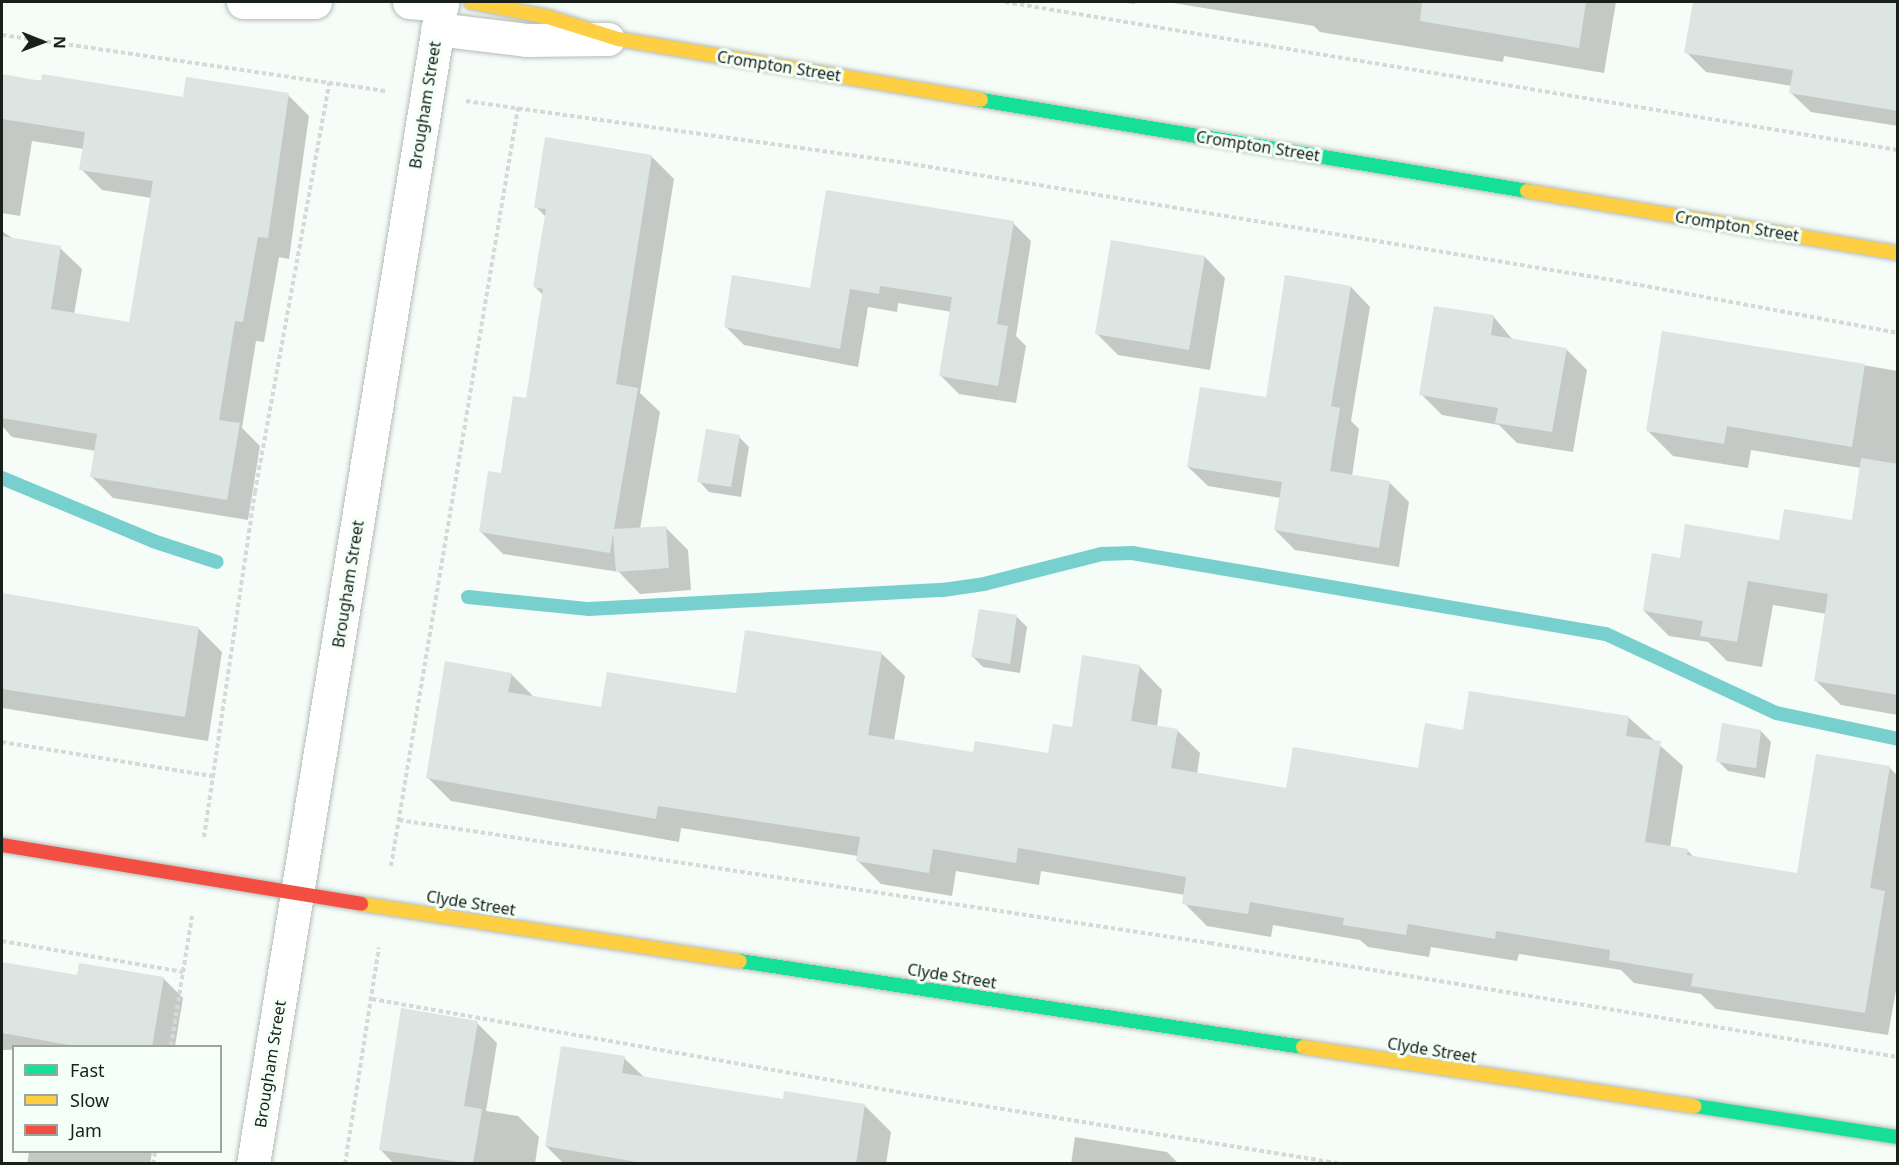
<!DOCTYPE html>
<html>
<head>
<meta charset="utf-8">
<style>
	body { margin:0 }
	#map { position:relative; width:1899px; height:1165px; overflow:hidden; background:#f6fcf8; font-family:"Noto Sans",sans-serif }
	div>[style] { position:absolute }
	.shadow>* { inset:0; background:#0003 }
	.stream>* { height:14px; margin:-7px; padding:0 7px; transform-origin:7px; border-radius:7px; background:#78d0ce }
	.building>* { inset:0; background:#dce5e1 }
	.path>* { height:4px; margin-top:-2px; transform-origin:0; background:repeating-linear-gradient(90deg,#d7d9d8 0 4.5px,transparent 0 7.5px) }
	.roads { filter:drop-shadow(0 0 2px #b4bcb7) drop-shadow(0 0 2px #b4bcb7) }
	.street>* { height:33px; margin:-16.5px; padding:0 16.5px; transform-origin:16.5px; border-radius:16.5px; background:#fefffe }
	.fast>* { height:14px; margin:-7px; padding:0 7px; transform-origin:7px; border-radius:7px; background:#16e098 }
	.slow>* { height:14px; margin:-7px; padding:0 7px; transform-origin:7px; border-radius:7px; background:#ffcf43 }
	.jam>* { height:14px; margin:-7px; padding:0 7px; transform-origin:7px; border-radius:7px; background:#f24e42 }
	span { translate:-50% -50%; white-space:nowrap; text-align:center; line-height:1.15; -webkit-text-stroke:6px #f3fff7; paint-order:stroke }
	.street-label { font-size:16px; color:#17211a }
	.frame { position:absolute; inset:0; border:3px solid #17211a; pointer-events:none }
	.legend { position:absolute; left:12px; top:1045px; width:210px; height:108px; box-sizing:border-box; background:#f3fff7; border:2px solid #9ba69f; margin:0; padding:8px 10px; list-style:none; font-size:18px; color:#17211a }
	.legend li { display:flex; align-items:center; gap:12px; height:30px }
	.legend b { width:30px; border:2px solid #9ba69f }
	.north { position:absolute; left:12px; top:12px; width:60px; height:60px; -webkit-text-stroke:4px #f3fff7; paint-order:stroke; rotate:91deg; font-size:16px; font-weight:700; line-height:24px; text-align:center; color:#17211a }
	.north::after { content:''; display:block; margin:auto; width:21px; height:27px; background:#17211a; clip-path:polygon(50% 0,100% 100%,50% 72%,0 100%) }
</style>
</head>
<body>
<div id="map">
	<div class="shadow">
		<div style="clip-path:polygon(1118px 2px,1135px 2px,1135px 4px)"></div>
		<div style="clip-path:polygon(1167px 2px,1616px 2px,1604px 73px,1504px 56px,1503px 62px,1320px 32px,1314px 26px)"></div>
		<div style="clip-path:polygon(1694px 2px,1898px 2px,1898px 126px,1811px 112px,1791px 93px,1792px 86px,1706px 72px,1686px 52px)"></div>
		<div style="clip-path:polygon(2px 76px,184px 99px,288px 95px,309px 116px,289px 259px,279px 257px,264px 342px,256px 341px,242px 428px,260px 446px,248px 520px,113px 498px,92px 477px,96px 451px,12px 437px,2px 426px,2px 335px,6px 299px,2px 299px,2px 231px,15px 240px,60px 248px,82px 269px,74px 314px,131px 324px,151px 198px,102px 190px,81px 169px,84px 149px,32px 141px,20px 216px,2px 213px)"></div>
		<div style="clip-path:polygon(651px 156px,674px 179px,640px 393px,660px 412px,640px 529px,665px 527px,688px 550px,691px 590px,640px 594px,619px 572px,503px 554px,480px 531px,527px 400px,544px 296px,535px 287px,546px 217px,536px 207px)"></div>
		<div style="clip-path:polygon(1013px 223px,1031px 241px,1016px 336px,1026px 346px,1016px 403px,959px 394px,941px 376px,952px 312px,898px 303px,897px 312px,868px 307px,858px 367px,744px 345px,725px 326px,811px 290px)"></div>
		<div style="clip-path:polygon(1205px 257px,1225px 278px,1210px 370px,1118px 355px,1097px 334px)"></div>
		<div style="clip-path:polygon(1351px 287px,1370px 307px,1351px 421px,1359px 429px,1352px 476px,1389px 482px,1409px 502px,1399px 567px,1295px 550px,1275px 530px,1281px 498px,1208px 486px,1188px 467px,1267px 399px)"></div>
		<div style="clip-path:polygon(1493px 316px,1513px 340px,1566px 349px,1587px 370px,1573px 452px,1517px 443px,1499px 425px,1442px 415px,1421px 394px)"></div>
		<div style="clip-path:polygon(1663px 332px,1898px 371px,1898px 715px,1841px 705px,1816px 681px,1827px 614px,1773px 605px,1762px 667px,1727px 661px,1708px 642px,1669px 636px,1644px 611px,1681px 559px,1780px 542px,1853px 522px,1861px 468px,1751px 450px,1748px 468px,1673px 456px,1648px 431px)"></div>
		<div style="clip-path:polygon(739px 437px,749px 447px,741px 497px,709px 492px,699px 481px)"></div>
		<div style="clip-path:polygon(2px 595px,198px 628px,222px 652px,208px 741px,2px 708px)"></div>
		<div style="clip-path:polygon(1017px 617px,1027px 627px,1020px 673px,983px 667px,973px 657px)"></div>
		<div style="clip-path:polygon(881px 653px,905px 676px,894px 741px,975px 754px,1050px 755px,1139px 666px,1162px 690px,1157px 727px,1177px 730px,1200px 753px,1197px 774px,1287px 790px,1419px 770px,1465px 732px,1471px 693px,1628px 717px,1683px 766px,1670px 848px,1688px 851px,1695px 858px,1798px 875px,1889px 767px,1898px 776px,1898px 979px,1888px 1035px,1716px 1009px,1701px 994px,1634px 983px,1621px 970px,1519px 954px,1517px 961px,1431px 947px,1429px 957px,1368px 947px,1360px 940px,1273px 925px,1271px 937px,1207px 926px,1184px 903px,1185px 895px,1041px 871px,1039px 885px,956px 871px,952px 896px,881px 884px,858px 861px,858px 856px,681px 828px,679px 842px,451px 801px,428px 778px,511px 674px,535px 698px,602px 708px,737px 694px)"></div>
		<div style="clip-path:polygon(1761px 731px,1771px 742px,1765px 778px,1728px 771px,1718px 761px)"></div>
		<div style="clip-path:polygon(2px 964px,78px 976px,163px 978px,183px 998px,175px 1046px,2px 1050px)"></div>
		<div style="clip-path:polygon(477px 1023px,497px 1043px,486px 1111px,518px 1116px,539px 1137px,535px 1164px,394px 1164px,381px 1150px)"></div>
		<div style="clip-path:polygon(624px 1058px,645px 1078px,784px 1101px,865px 1106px,891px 1132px,886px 1164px,564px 1164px,546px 1146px)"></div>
		<div style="clip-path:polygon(1075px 1137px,1167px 1152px,1179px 1164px,1071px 1164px)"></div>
		<div style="clip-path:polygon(29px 1152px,152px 1152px,150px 1164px,27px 1164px)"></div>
	</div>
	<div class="stream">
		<div style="left:2px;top:478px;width:164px;rotate:22.6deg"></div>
		<div style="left:153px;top:541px;width:67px;rotate:18.2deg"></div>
		<div style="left:468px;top:597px;width:122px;rotate:5.7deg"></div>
		<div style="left:589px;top:609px;width:355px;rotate:-3.1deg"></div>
		<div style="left:943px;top:590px;width:41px;rotate:-8.3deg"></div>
		<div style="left:984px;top:584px;width:122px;rotate:-14.3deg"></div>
		<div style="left:1102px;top:554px;width:30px;rotate:-2deg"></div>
		<div style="left:1132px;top:553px;width:481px;rotate:9.7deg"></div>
		<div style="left:1606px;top:634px;width:187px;rotate:24.9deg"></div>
		<div style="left:1776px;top:713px;width:125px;rotate:12deg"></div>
	</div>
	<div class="building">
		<div style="clip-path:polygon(1422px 2px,1586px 2px,1579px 48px,1420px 21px)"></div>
		<div style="clip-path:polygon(1693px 2px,1898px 2px,1898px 111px,1789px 93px,1793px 70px,1684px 53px)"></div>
		<div style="clip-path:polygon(2px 74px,41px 81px,42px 74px,183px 97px,186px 77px,289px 93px,268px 238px,258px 237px,243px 322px,235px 321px,219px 420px,240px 423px,227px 500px,90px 477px,97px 434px,2px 418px,2px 236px,61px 246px,51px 309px,129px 322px,153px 181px,79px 170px,85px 132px,2px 119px)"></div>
		<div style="clip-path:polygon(545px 137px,652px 155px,616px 384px,638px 388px,614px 529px,666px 526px,669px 568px,616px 572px,613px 534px,610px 553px,479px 532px,488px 471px,501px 473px,513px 396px,526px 398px,543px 289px,533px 287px,546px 209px,534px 208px)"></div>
		<div style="clip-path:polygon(826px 190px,1014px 221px,997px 324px,1008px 326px,998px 386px,939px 376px,952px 297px,880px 286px,879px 294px,850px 289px,840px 349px,724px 327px,732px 275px,810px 288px)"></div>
		<div style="clip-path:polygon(1111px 240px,1205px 256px,1189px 350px,1095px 334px)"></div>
		<div style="clip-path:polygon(1285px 275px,1351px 286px,1331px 406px,1340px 408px,1330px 471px,1390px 481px,1379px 548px,1274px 530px,1282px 482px,1187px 467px,1200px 387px,1266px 397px)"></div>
		<div style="clip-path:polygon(1434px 306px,1494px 315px,1491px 335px,1567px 348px,1552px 432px,1495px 423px,1498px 408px,1419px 395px)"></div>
		<div style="clip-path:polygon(1662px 331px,1865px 364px,1852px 447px,1727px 426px,1724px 444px,1646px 431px)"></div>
		<div style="clip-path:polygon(706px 429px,740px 435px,731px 487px,697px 482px)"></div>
		<div style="clip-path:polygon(1861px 458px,1898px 464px,1898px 695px,1814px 681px,1828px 594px,1748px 581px,1737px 642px,1700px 636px,1703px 621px,1643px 611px,1652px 553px,1680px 558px,1685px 524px,1779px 540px,1784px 509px,1852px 520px)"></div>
		<div style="clip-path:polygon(2px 593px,199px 627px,185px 717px,2px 689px)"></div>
		<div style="clip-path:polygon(979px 609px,1017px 615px,1010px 664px,971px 657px)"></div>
		<div style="clip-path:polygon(745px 630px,882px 652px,868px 735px,973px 752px,975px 741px,1048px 753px,1053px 724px,1072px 727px,1082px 655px,1140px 665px,1131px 721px,1178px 729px,1171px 768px,1286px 788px,1293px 747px,1418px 768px,1425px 723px,1463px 730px,1469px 691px,1629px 716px,1626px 736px,1661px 741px,1645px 842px,1688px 849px,1687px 855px,1797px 873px,1816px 754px,1890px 766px,1870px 888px,1885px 891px,1865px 1013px,1691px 986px,1693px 974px,1609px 960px,1610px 950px,1496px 931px,1495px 939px,1408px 924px,1406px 935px,1343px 925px,1344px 918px,1250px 902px,1248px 914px,1182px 904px,1186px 877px,1018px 848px,1016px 863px,933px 849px,929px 873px,856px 861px,860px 837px,658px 806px,656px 819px,426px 778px,445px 661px,512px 673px,508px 692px,601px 707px,607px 672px,736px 693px)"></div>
		<div style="clip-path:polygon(1722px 723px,1761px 730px,1756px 768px,1716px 762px)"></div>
		<div style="clip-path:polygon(2px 962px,77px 975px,79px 963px,164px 977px,152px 1047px,80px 1047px,2px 1033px)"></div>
		<div style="clip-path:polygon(401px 1008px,478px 1021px,464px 1106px,482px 1109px,473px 1164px,379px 1150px)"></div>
		<div style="clip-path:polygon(561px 1046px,625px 1056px,622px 1073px,783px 1099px,784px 1091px,865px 1104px,856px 1164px,648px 1164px,545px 1146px)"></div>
	</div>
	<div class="path">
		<div style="left:1005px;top:2px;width:905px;rotate:9.41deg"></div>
		<div style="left:2px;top:35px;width:389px;rotate:8.3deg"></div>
		<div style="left:466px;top:101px;width:444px;rotate:8deg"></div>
		<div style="left:906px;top:163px;width:722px;rotate:9.41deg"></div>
		<div style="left:1618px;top:281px;width:285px;rotate:10.5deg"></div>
		<div style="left:2px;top:742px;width:214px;rotate:9.2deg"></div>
		<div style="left:399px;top:820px;width:820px;rotate:8.62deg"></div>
		<div style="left:1210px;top:943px;width:697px;rotate:9.41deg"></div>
		<div style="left:204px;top:837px;width:349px;rotate:-81.6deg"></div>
		<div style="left:255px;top:492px;width:416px;rotate:-79.7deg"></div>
		<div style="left:391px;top:866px;width:769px;rotate:-80.49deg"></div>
		<div style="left:2px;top:941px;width:184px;rotate:9.7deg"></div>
		<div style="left:372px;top:999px;width:540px;rotate:10.02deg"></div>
		<div style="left:904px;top:1093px;width:443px;rotate:9.2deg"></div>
		<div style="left:171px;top:1046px;width:132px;rotate:-80.8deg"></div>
		<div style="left:153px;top:1164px;width:12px;rotate:-81deg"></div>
		<div style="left:345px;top:1164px;width:219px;rotate:-81.1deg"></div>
	</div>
	<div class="roads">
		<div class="street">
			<div style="left:243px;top:2px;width:72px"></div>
			<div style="left:409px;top:2px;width:33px;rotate:5deg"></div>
			<div style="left:437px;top:29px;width:90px;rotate:7deg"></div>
			<div style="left:526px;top:40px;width:82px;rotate:-0.7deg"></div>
			<div style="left:253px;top:1164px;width:1177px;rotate:-80.76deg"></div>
		</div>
		<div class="fast">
			<div style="left:981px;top:100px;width:554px;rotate:9.46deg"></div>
			<div style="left:740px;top:961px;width:570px;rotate:8.68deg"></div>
			<div style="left:1695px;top:1106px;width:205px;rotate:8.7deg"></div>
		</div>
		<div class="slow">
			<div style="left:471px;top:2px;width:78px;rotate:11deg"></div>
			<div style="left:548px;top:17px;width:73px;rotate:17.4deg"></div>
			<div style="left:618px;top:39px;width:368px;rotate:9.5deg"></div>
			<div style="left:1527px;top:191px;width:376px;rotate:9.5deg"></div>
			<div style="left:361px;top:904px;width:383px;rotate:8.6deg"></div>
			<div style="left:1303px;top:1047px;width:396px;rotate:8.6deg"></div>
		</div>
		<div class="jam">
			<div style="left:2px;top:845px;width:364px;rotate:9.3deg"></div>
		</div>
	</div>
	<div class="street-label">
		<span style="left:779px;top:66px;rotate:9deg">Crompton Street</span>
		<span style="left:425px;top:105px;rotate:-81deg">Brougham Street</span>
		<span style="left:1258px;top:146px;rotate:9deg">Crompton Street</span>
		<span style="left:1737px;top:226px;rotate:9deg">Crompton Street</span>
		<span style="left:348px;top:584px;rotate:-81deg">Brougham Street</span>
		<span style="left:471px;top:903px;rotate:9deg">Clyde Street</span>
		<span style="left:952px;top:976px;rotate:9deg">Clyde Street</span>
		<span style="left:1432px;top:1050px;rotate:9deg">Clyde Street</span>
		<span style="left:270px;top:1064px;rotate:-81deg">Brougham Street</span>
	</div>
	<div class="frame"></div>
	<ul class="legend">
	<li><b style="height:8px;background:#16e098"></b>Fast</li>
	<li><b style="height:8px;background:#ffcf43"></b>Slow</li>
	<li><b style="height:8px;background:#f24e42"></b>Jam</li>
	</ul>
	<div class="north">N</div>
</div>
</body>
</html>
